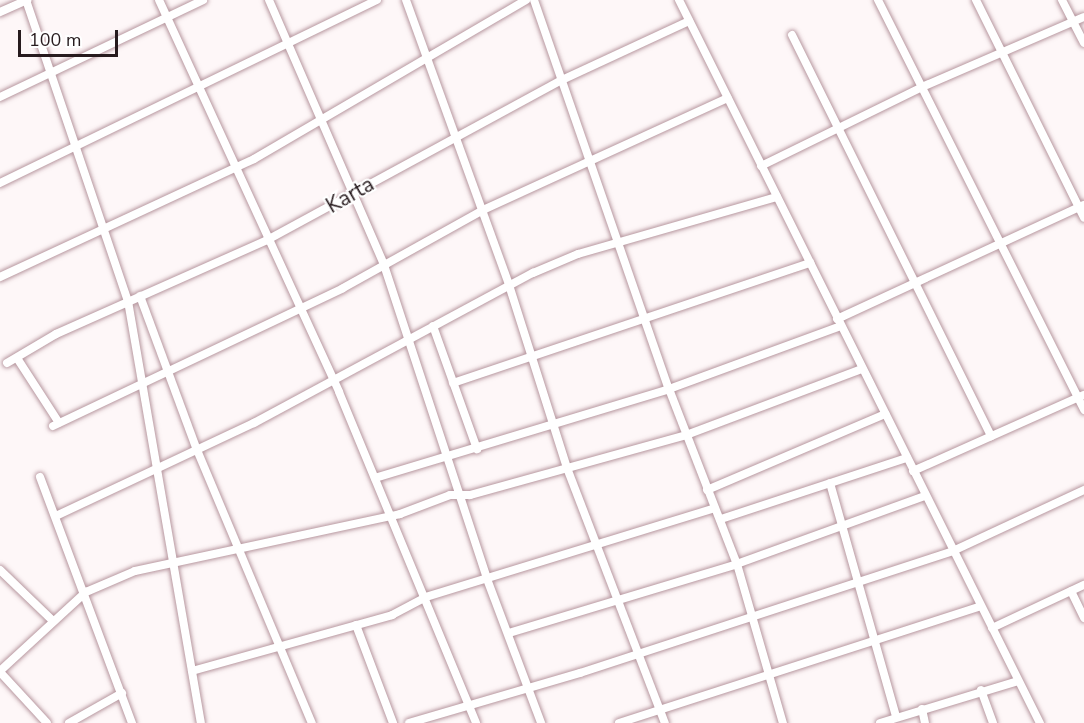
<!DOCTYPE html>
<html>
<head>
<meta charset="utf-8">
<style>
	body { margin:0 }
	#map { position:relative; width:1084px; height:723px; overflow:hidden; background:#fef7f8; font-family:"Nunito Sans",sans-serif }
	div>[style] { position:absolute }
	.roads { filter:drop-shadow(0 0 2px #b7979f) drop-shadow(0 0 2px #b7979f) }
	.street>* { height:8px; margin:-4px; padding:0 4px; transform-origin:4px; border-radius:4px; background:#fff }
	span { translate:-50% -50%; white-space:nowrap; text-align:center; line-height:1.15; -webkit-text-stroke:4.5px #fff; paint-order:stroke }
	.street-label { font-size:21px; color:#271b1e }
	.scale { position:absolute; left:18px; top:30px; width:100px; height:27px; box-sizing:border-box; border:3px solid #271b1e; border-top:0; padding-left:8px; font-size:18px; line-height:21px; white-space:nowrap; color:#271b1e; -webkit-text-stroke:4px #fff; paint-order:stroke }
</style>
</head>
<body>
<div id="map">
	<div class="roads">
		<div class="street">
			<div style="left:26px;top:0;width:318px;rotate:71.3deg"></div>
			<div style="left:128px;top:301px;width:428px;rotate:80.2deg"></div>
			<div style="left:159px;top:0;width:431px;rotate:65.3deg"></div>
			<div style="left:339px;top:392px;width:358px;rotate:67.5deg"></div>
			<div style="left:269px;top:0;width:289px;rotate:66.5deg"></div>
			<div style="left:384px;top:265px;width:330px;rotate:71.8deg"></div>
			<div style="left:487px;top:579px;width:154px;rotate:69.4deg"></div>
			<div style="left:406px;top:0;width:303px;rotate:70.1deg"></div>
			<div style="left:509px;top:285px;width:192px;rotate:72.4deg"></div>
			<div style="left:567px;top:468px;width:273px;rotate:69deg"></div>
			<div style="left:534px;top:0;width:412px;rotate:70.9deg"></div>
			<div style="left:669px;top:389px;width:188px;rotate:68.8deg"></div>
			<div style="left:737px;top:564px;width:166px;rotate:73.9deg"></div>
			<div style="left:679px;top:0;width:808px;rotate:63.47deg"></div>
			<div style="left:878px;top:0;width:459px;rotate:63.3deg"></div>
			<div style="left:976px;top:0;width:243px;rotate:63.6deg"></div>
			<div style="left:1062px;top:0;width:48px;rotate:62.9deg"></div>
			<div style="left:0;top:12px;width:30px;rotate:-24deg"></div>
			<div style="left:792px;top:35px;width:448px;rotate:63.6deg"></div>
			<div style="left:0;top:97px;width:225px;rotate:-25.5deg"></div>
			<div style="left:761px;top:166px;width:179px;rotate:-26.1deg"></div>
			<div style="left:922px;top:87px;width:176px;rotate:-23.4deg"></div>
			<div style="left:0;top:183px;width:419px;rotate:-25.9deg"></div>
			<div style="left:0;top:277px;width:280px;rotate:-24.9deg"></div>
			<div style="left:254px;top:159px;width:315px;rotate:-30.3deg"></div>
			<div style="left:140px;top:296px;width:164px;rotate:69.7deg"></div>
			<div style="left:197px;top:450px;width:296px;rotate:67.2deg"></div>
			<div style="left:837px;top:319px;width:272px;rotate:-24.8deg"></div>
			<div style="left:433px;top:326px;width:131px;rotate:70.3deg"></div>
			<div style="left:17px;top:358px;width:77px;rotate:57.1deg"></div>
			<div style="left:7px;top:363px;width:57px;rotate:-30.6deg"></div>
			<div style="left:56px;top:334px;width:231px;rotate:-24deg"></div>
			<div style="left:267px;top:240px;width:336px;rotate:-28.5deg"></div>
			<div style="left:562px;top:80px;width:140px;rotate:-24.9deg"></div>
			<div style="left:453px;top:383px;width:377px;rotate:-18.6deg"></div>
			<div style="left:53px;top:426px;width:321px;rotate:-25.4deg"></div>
			<div style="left:343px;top:288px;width:160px;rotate:-29.1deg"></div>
			<div style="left:483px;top:210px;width:269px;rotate:-24.6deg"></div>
			<div style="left:913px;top:471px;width:187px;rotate:-24deg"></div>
			<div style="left:40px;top:477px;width:263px;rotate:69.5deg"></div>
			<div style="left:375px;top:478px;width:307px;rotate:-16.8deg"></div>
			<div style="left:669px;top:389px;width:183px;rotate:-20.1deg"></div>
			<div style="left:830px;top:483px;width:243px;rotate:74.2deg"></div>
			<div style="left:707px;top:490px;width:194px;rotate:-23.1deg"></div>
			<div style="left:56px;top:516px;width:219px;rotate:-25.2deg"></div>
			<div style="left:254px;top:423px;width:317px;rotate:-28.3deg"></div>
			<div style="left:533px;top:273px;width:49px;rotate:-22.9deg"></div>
			<div style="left:578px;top:254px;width:207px;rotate:-16deg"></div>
			<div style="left:721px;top:519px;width:196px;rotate:-18.2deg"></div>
			<div style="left:0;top:570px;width:72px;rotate:43.9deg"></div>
			<div style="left:1071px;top:591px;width:30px;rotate:64deg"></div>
			<div style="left:356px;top:625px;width:105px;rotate:69.3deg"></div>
			<div style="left:992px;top:628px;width:102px;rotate:-25.1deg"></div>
			<div style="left:509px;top:633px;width:238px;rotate:-16.8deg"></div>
			<div style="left:737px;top:564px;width:200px;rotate:-19.9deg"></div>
			<div style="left:0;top:671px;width:117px;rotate:-42.6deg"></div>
			<div style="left:86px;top:592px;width:53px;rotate:-23.2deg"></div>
			<div style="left:135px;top:571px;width:271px;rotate:-12.1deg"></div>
			<div style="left:400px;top:514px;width:53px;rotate:-20.8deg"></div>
			<div style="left:450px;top:495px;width:20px"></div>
			<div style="left:470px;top:495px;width:224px;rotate:-15.5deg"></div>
			<div style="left:686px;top:435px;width:188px;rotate:-20.6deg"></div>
			<div style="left:192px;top:671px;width:208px;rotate:-15.6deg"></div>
			<div style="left:392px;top:615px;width:38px;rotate:-28deg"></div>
			<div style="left:426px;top:597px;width:302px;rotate:-17.1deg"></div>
			<div style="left:0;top:672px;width:69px;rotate:47.3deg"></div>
			<div style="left:981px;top:690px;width:35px;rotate:70deg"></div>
			<div style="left:922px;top:709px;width:14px;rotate:78deg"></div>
			<div style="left:69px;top:723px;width:61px;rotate:-29.5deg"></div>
			<div style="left:409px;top:723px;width:178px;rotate:-16.3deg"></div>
			<div style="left:580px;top:673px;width:392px;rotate:-18.1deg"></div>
			<div style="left:953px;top:551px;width:145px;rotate:-25deg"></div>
			<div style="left:619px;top:723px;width:380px;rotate:-17.9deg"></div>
			<div style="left:880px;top:723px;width:144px;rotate:-16.9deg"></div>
		</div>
	</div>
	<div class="street-label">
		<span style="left:350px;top:195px;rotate:-30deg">Karta</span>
	</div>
	<div class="scale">100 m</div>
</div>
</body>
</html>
